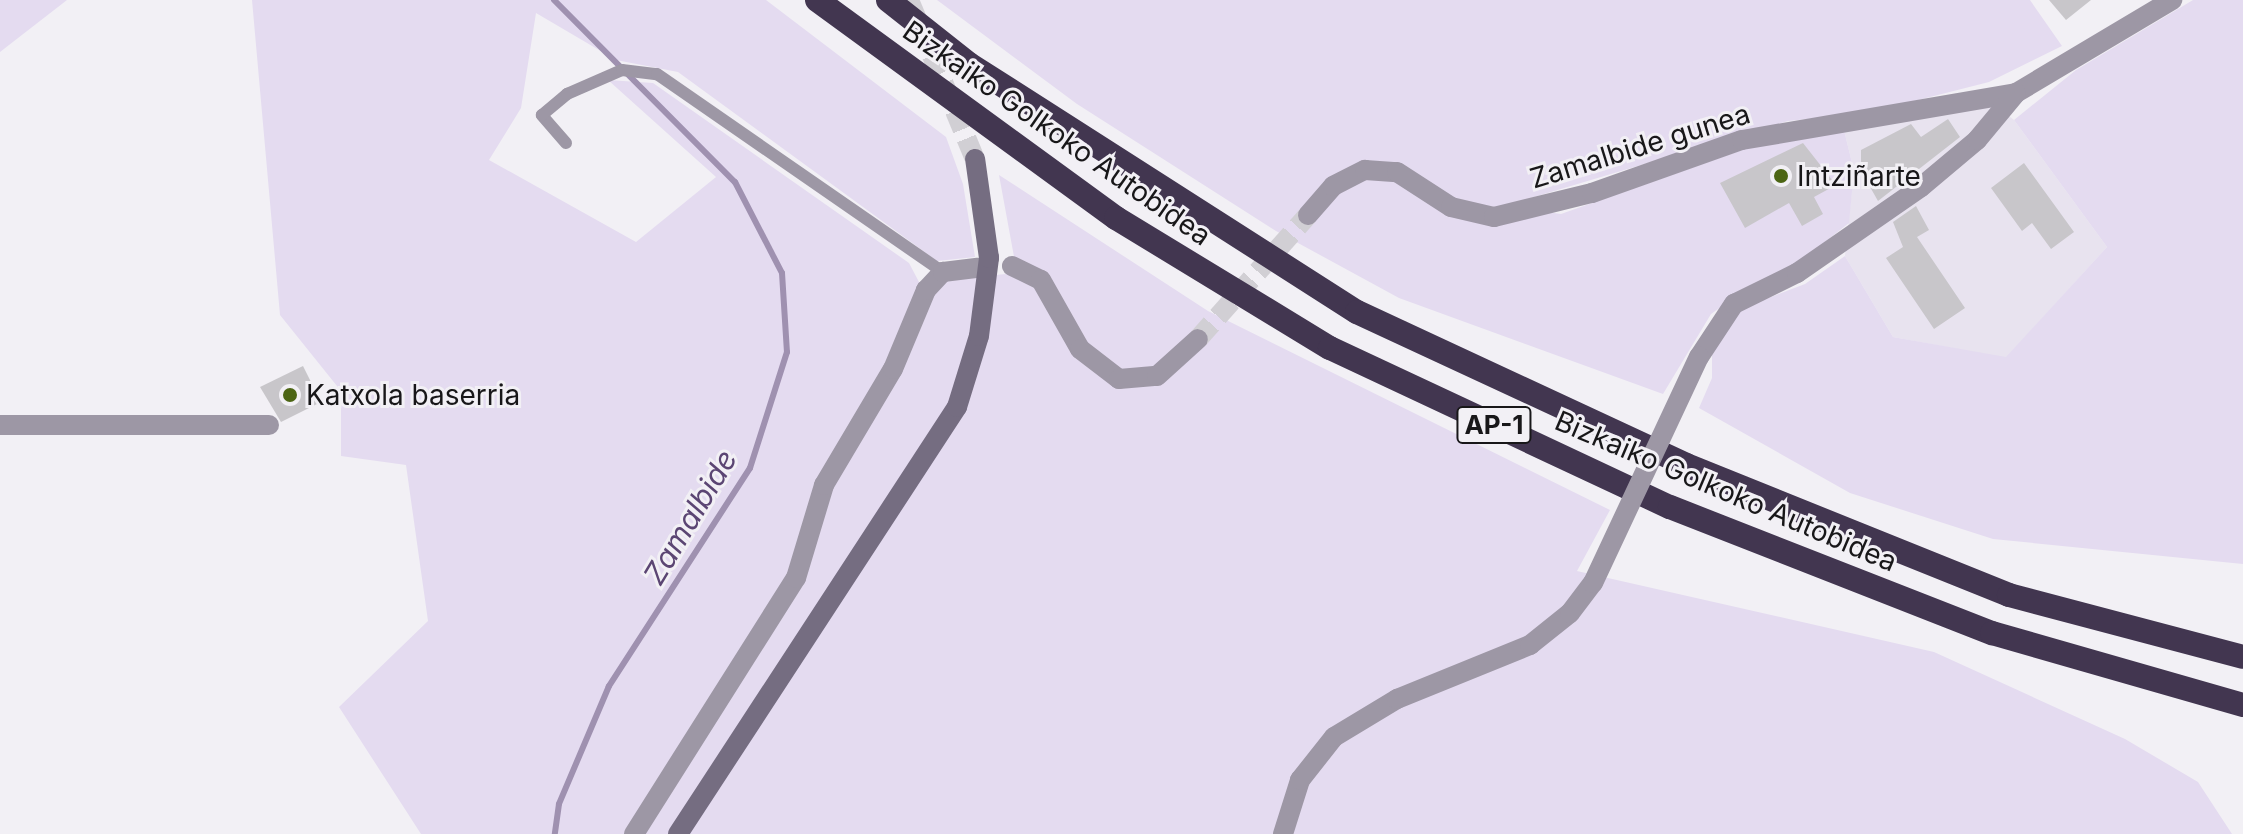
<!DOCTYPE html>
<html>
<head>
<meta charset="utf-8">
<style>
	body { margin:0 }
	#map { position:relative; width:2243px; height:834px; overflow:hidden; background:#f2f0f5; font-family:Inter,sans-serif }
	div>[style] { position:absolute }
	.built>* { inset:0; background:#e8e3ef }
	.green>* { inset:0; background:#e4dbf0 }
	.stream>* { height:6px; margin:-3px; padding:0 3px; transform-origin:3px; border-radius:3px; background:#9f91b0 }
	.building>* { inset:0; background:#c8c6ca }
	.street-tunnel>* { height:20px; margin-top:-10px; transform-origin:0; background:repeating-linear-gradient(90deg,#d1cfd4 0 20px,transparent 0 30px) }
	.secondary-tunnel>* { height:20px; margin-top:-10px; transform-origin:0; background:repeating-linear-gradient(90deg,#d1cfd4 0 20px,transparent 0 30px) }
	.lane>* { height:12px; margin:-6px; padding:0 6px; transform-origin:6px; border-radius:6px; background:#9d97a5 }
	.street>* { height:20px; margin:-10px; padding:0 10px; transform-origin:10px; border-radius:10px; background:#9d97a5 }
	.secondary>* { height:20px; margin:-10px; padding:0 10px; transform-origin:10px; border-radius:10px; background:#756d81 }
	.highway>* { height:24px; margin:-12px; padding:0 12px; transform-origin:12px; border-radius:12px; background:#423650 }
	.street-bridge>* { height:20px; margin:-10px; padding:0 10px; transform-origin:10px; border-radius:10px; background:#9d97a5 }
	.dots>* { width:22px; height:22px; translate:-50% -50%; box-sizing:border-box; border:4px solid #f2f0f5; border-radius:50% }
	span { translate:-50% -50%; white-space:nowrap; text-align:center; line-height:1.15; -webkit-text-stroke:6px #f2f0f5; paint-order:stroke }
	.shield-label span { padding:2px 6px; background:#f2f0f5; border:2px solid; border-radius:6px; -webkit-text-stroke-width:0 }
	.shield-label { font-size:26px; color:#181719; font-weight:700 }
	.street-label { font-size:28px; color:#181719 }
	.poi-label { font-size:28px; color:#181719 }
	.left { translate:0 -50%; text-align:left }
	.water-label { font-size:30px; color:#5b4573; font-style:italic }
</style>
</head>
<body>
<div id="map">
	<div class="built">
		<div style="clip-path:polygon(1992px 103px,2014px 120px,2107px 247px,2006px 358px,1893px 337px,1845px 256px,1854px 171px,1844px 130px)"></div>
	</div>
	<div class="green">
		<div style="clip-path:polygon(0 0,67px 0,0 52px)"></div>
		<div style="clip-path:polygon(252px 0,766px 0,946px 137px,963px 184px,975px 257px,937px 261px,678px 72px,616px 60px,536px 13px,521px 108px,489px 160px,636px 242px,716px 177px,608px 80px,653px 83px,909px 263px,919px 282px,1017px 273px,999px 175px,1208px 311px,1610px 510px,1577px 571px,1934px 652px,2125px 739px,2198px 782px,2232px 834px,421px 834px,339px 707px,428px 621px,406px 465px,341px 456px,341px 391px,280px 315px)"></div>
		<div style="clip-path:polygon(937px 0,2030px 0,2062px 46px,1989px 82px,1867px 113px,1788px 121px,1504px 206px,1561px 214px,1767px 141px,1844px 130px,1854px 171px,1849px 223px,1782px 276px,1752px 285px,1711px 314px,1663px 394px,1399px 298px,1276px 231px,1077px 104px)"></div>
		<div style="clip-path:polygon(2193px 0,2243px 0,2243px 564px,1993px 539px,1850px 493px,1699px 408px,1712px 378px,1712px 347px,1742px 308px,1805px 284px,1845px 256px,1893px 337px,2006px 357px,2107px 247px,2014px 120px,2076px 70px)"></div>
	</div>
	<div class="stream">
		<div style="left:554px;top:0;width:257px;rotate:45.2deg"></div>
		<div style="left:735px;top:182px;width:102px;rotate:62.7deg"></div>
		<div style="left:782px;top:273px;width:79px;rotate:86.4deg"></div>
		<div style="left:787px;top:352px;width:122px;rotate:107.7deg"></div>
		<div style="left:750px;top:468px;width:260px;rotate:122.9deg"></div>
		<div style="left:609px;top:686px;width:128px;rotate:113deg"></div>
		<div style="left:559px;top:804px;width:30px;rotate:98deg"></div>
	</div>
	<div class="building">
		<div style="clip-path:polygon(2049px 0,2091px 0,2066px 20px)"></div>
		<div style="clip-path:polygon(1948px 119px,1960px 137px,1878px 201px,1861px 171px,1861px 150px,1911px 124px,1921px 137px)"></div>
		<div style="clip-path:polygon(1803px 143px,1836px 185px,1814px 197px,1823px 214px,1802px 226px,1789px 203px,1745px 228px,1720px 183px)"></div>
		<div style="clip-path:polygon(2024px 163px,2074px 232px,2051px 249px,2032px 223px,2022px 231px,1991px 188px)"></div>
		<div style="clip-path:polygon(1916px 206px,1929px 230px,1917px 237px,1965px 308px,1934px 329px,1886px 258px,1903px 247px,1893px 222px)"></div>
		<div style="clip-path:polygon(303px 366px,321px 402px,281px 422px,260px 387px)"></div>
	</div>
	<div class="street-tunnel">
		<div style="left:1198px;top:339px;width:166px;rotate:-48.4deg"></div>
	</div>
	<div class="secondary-tunnel">
		<div style="left:909px;top:0;width:172px;rotate:67.5deg"></div>
	</div>
	<div class="lane">
		<div style="left:566px;top:143px;width:37px;rotate:-131deg"></div>
		<div style="left:542px;top:115px;width:33px;rotate:-40deg"></div>
		<div style="left:567px;top:94px;width:60px;rotate:-23.6deg"></div>
		<div style="left:622px;top:70px;width:35px;rotate:7deg"></div>
		<div style="left:657px;top:74px;width:348px;rotate:34.7deg"></div>
	</div>
	<div class="street">
		<div style="left:1308px;top:215px;width:38px;rotate:-49deg"></div>
		<div style="left:1333px;top:186px;width:36px;rotate:-27deg"></div>
		<div style="left:1365px;top:170px;width:32px;rotate:4deg"></div>
		<div style="left:1397px;top:172px;width:64px;rotate:32.9deg"></div>
		<div style="left:1451px;top:207px;width:44px;rotate:13.1deg"></div>
		<div style="left:1494px;top:217px;width:101px;rotate:-13.8deg"></div>
		<div style="left:1592px;top:193px;width:159px;rotate:-19.5deg"></div>
		<div style="left:1742px;top:140px;width:278px;rotate:-9.7deg"></div>
		<div style="left:2016px;top:93px;width:182px;rotate:-30.8deg"></div>
		<div style="left:1012px;top:266px;width:32px;rotate:26deg"></div>
		<div style="left:1041px;top:280px;width:79px;rotate:60.5deg"></div>
		<div style="left:1080px;top:349px;width:49px;rotate:37.6deg"></div>
		<div style="left:1119px;top:379px;width:38px;rotate:-5deg"></div>
		<div style="left:1157px;top:376px;width:55px;rotate:-42.1deg"></div>
		<div style="left:1699px;top:357px;width:64px;rotate:-56.6deg"></div>
		<div style="left:1734px;top:304px;width:70px;rotate:-26.2deg"></div>
		<div style="left:1797px;top:273px;width:151px;rotate:-34.7deg"></div>
		<div style="left:1921px;top:187px;width:73px;rotate:-40deg"></div>
		<div style="left:1977px;top:140px;width:61px;rotate:-50.3deg"></div>
		<div style="left:0;top:425px;width:269px"></div>
		<div style="left:634px;top:834px;width:303px;rotate:-57.7deg"></div>
		<div style="left:796px;top:578px;width:97px;rotate:-73.2deg"></div>
		<div style="left:824px;top:485px;width:135px;rotate:-59.3deg"></div>
		<div style="left:893px;top:369px;width:86px;rotate:-67.3deg"></div>
		<div style="left:926px;top:290px;width:25px;rotate:-47deg"></div>
		<div style="left:943px;top:272px;width:35px;rotate:-7deg"></div>
		<div style="left:1283px;top:834px;width:57px;rotate:-72.5deg"></div>
		<div style="left:1300px;top:780px;width:55px;rotate:-51.7deg"></div>
		<div style="left:1334px;top:737px;width:74px;rotate:-31.1deg"></div>
		<div style="left:1397px;top:699px;width:144px;rotate:-22.1deg"></div>
		<div style="left:1530px;top:645px;width:51px;rotate:-38.7deg"></div>
		<div style="left:1570px;top:613px;width:38px;rotate:-53deg"></div>
	</div>
	<div class="secondary">
		<div style="left:678px;top:834px;width:510px;rotate:-56.84deg"></div>
		<div style="left:957px;top:407px;width:74px;rotate:-72.8deg"></div>
		<div style="left:979px;top:336px;width:79px;rotate:-82.7deg"></div>
		<div style="left:989px;top:258px;width:100px;rotate:-98deg"></div>
	</div>
	<div class="highway">
		<div style="left:817px;top:0;width:370px;rotate:36.1deg"></div>
		<div style="left:1116px;top:218px;width:250px;rotate:31.3deg"></div>
		<div style="left:1330px;top:348px;width:375px;rotate:25.1deg"></div>
		<div style="left:1670px;top:507px;width:346px;rotate:21.4deg"></div>
		<div style="left:1992px;top:633px;width:261px;rotate:16deg"></div>
		<div style="left:888px;top:0;width:103px;rotate:38.3deg"></div>
		<div style="left:969px;top:64px;width:460px;rotate:32.6deg"></div>
		<div style="left:1357px;top:312px;width:363px;rotate:24.9deg"></div>
		<div style="left:1686px;top:465px;width:348px;rotate:21.9deg"></div>
		<div style="left:2009px;top:595px;width:242px;rotate:14.8deg"></div>
	</div>
	<div class="street-bridge">
		<div style="left:1593px;top:583px;width:250px;rotate:-64.9deg"></div>
	</div>
	<div class="dots">
		<div style="left:1781px;top:176px;background:#4c6514"></div>
		<div style="left:290px;top:395px;background:#4c6514"></div>
	</div>
	<div class="shield-label">
		<span style="left:1494px;top:425px">AP-1</span>
	</div>
	<div class="street-label">
		<span style="left:1057px;top:133px;rotate:35deg">Bizkaiko Golkoko Autobidea</span>
		<span style="left:1640px;top:146px;rotate:-17deg">Zamalbide gunea</span>
		<span style="left:1726px;top:491px;rotate:23deg">Bizkaiko Golkoko Autobidea</span>
	</div>
	<div class="poi-label">
		<span class="left" style="left:1797px;top:176px">Intziñarte</span>
		<span class="left" style="left:306px;top:395px">Katxola baserria</span>
	</div>
	<div class="water-label">
		<span style="left:690px;top:517px;rotate:-59deg">Zamalbide</span>
	</div>
</div>
</body>
</html>
